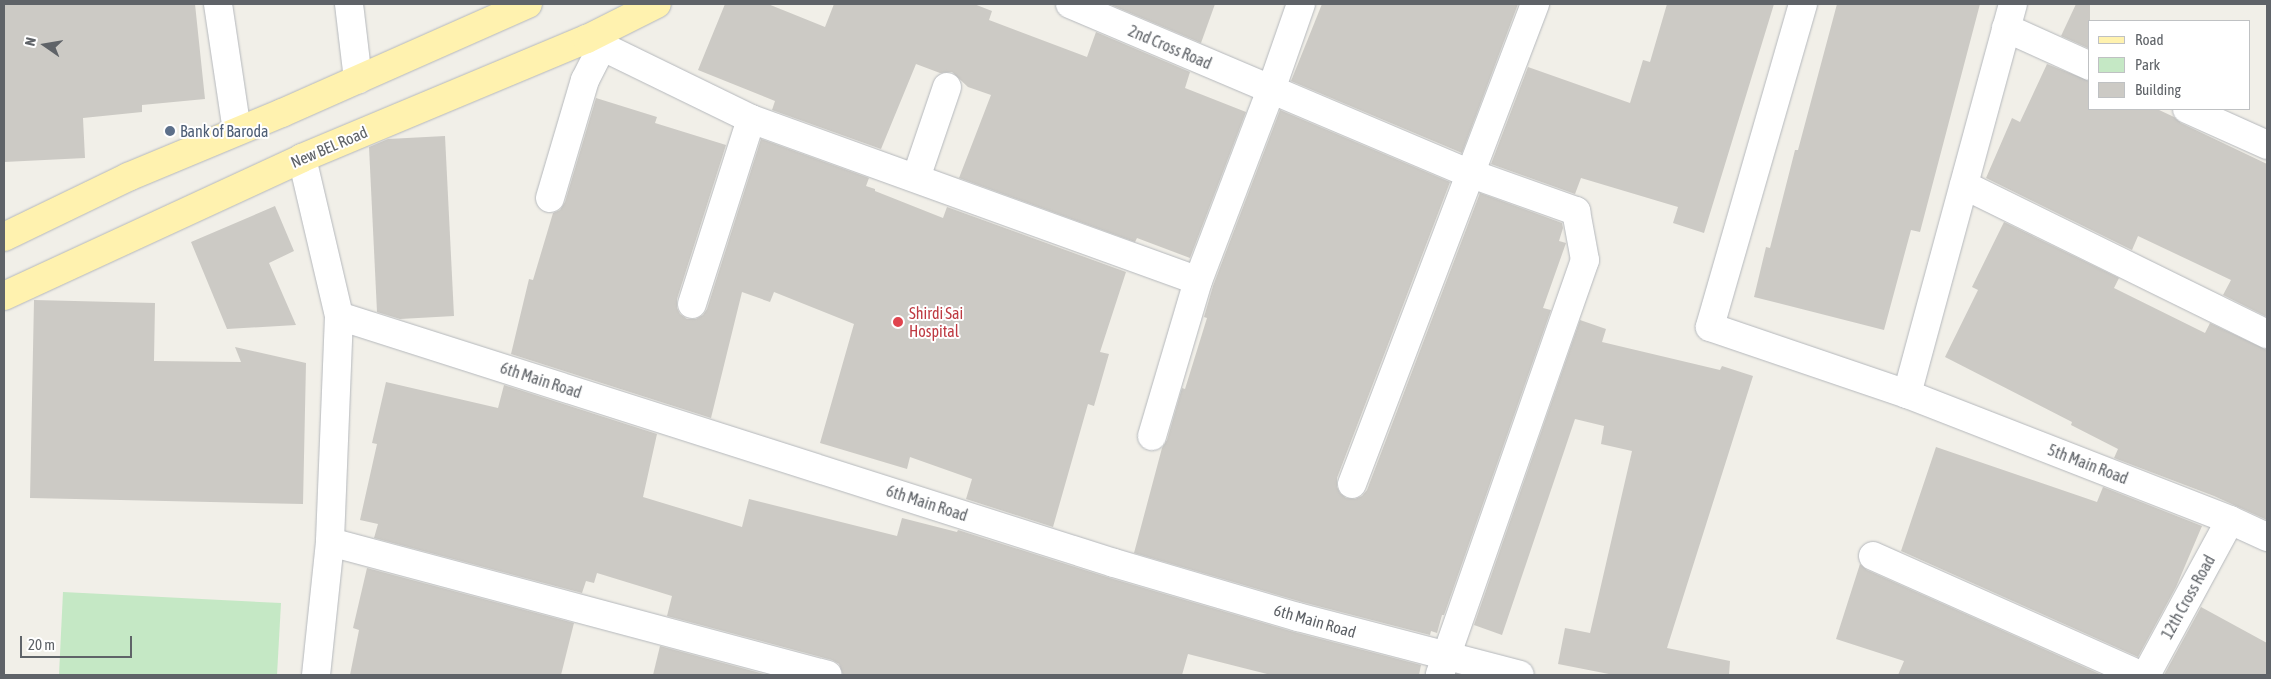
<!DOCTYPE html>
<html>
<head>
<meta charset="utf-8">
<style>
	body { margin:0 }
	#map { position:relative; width:2271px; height:679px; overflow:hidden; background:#f1efe8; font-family:"Asap Condensed",sans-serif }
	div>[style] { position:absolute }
	.green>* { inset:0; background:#c5e8c5 }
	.building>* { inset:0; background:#cccac5 }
	.roads { filter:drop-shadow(0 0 1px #b5b8bc) drop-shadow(0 0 1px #b5b8bc) }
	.minor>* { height:28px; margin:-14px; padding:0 14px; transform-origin:14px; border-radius:14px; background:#fff }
	.major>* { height:28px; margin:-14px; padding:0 14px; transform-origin:14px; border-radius:14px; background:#fff2af }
	.dots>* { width:14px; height:14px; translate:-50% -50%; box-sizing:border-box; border:2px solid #fff; border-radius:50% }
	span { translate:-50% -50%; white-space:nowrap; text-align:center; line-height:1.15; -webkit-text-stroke:4px #fff; paint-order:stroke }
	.street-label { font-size:16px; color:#5f6368 }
	.service-label { font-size:16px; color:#4e5e75 }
	.left { translate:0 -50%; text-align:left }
	.health-label { font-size:16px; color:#be3a42 }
	.frame { position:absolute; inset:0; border:5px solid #5f6368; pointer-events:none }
	.legend { position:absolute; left:2088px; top:20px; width:162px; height:90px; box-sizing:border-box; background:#fff; border:1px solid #bfc1c3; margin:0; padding:6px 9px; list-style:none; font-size:15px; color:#5f6368 }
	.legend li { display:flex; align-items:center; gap:10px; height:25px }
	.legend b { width:25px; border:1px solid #bfc1c3 }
	.north { position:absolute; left:20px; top:20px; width:50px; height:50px; -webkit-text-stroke:4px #fff; paint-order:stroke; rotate:283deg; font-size:14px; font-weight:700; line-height:20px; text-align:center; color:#5f6368 }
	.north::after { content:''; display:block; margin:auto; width:18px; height:22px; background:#5f6368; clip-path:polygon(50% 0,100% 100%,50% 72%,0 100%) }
	.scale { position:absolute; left:20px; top:636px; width:112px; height:22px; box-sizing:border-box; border:2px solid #5f6368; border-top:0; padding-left:6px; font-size:15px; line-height:18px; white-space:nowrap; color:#5f6368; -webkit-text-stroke:4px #fff; paint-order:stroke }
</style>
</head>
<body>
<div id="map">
	<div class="green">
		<div style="clip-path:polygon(63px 592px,281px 603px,277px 675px,59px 675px)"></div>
	</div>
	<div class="building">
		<div style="clip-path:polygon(4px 4px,195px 4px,205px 99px,142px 105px,142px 112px,83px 118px,85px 158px,4px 162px)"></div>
		<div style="clip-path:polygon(725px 4px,768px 4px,825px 27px,834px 4px,974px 4px,992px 11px,989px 20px,1087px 57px,1096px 32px,1190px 72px,1185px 88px,1246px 112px,1190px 258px,1137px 238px,1135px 242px,959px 178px,991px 95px,968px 87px,952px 72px,940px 73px,916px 64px,881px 149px,772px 110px,775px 101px,698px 70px)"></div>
		<div style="clip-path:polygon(1109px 4px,1215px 4px,1201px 43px)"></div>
		<div style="clip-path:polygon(1322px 4px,1518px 4px,1462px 153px,1291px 81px)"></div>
		<div style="clip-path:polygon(1667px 4px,1774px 4px,1704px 233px,1673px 223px,1678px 207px,1581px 178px,1575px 194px,1491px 164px,1528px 67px,1630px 103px,1643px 60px,1650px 62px)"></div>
		<div style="clip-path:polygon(1837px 4px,1980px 4px,1920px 232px,1911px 230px,1884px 330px,1754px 297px,1766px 247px,1770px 248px,1795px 150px,1798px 150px)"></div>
		<div style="clip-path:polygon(2076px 4px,2090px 4px,2090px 49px,2061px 36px)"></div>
		<div style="clip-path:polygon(2047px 64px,2090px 81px,2090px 109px,2157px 109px,2174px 117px,2181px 123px,2267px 164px,2267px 317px,2223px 295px,2231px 280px,2138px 236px,2132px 250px,1986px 178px,2012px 118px,2020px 122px)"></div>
		<div style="clip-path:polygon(596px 98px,657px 117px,655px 123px,726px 145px,677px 299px,677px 308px,680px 314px,687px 319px,696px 319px,703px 315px,707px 309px,761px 139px,869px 178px,866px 186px,875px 189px,875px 191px,943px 218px,947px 207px,1126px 272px,1100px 352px,1109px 354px,1094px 406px,1088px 404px,1053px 527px,966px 499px,972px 479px,910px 457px,907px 469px,820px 443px,854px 324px,774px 292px,770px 302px,742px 292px,711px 418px,511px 354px,529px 279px,533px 280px,553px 213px,560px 210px,565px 202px)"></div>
		<div style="clip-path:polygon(1280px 110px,1450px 182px,1337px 478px,1337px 487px,1340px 493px,1346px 498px,1355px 499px,1362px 496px,1367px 490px,1480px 193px,1562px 223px,1563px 228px,1559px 241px,1566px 243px,1543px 308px,1551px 310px,1444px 615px,1442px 615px,1437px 633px,1431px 631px,1430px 635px,1302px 602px,1134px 553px,1162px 448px,1167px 440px,1182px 388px,1185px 389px,1207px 318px,1204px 317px,1213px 286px)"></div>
		<div style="clip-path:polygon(445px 136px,454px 316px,400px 319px,377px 312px,369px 147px,388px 139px)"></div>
		<div style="clip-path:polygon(275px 206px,294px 251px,269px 263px,296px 325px,227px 329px,191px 242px)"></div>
		<div style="clip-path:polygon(2004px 222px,2119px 278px,2114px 288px,2205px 333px,2210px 323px,2267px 350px,2267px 520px,2214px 496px,2114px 458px,2118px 449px,2071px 425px,2072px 422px,1945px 357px,1978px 290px,1972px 287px)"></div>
		<div style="clip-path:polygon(34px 300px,155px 303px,154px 361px,241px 362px,235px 347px,306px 363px,303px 504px,30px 498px)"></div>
		<div style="clip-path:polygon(1580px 320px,1606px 329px,1602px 342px,1720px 370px,1722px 366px,1753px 376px,1667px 648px,1730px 661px,1729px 675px,1614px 675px,1558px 664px,1565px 628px,1590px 633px,1632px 451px,1601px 444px,1604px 426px,1575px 419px,1502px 635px,1474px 625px)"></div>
		<div style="clip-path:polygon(386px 382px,498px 408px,504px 385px,657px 434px,643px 497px,742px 527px,749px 499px,897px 536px,902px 518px,957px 532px,958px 530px,1110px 578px,1294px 632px,1421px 665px,1419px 675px,1271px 675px,1188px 654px,1182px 675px,843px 675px,839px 664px,832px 660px,667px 616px,672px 596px,597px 573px,594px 583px,586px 581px,582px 593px,374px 538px,378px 524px,360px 520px,377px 444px,372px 443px)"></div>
		<div style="clip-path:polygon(1936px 447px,2097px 502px,2103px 487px,2202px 526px,2176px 587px,2138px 657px,1901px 551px)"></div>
		<div style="clip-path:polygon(1860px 564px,1867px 570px,2102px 675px,1898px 675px,1904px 661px,1836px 639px)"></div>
		<div style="clip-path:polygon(367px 568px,574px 623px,561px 675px,350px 675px,359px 630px,353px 628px)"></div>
		<div style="clip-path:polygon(2201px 607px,2267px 643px,2267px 675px,2164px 675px)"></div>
		<div style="clip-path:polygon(660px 646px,768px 675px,653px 675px)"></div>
	</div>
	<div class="roads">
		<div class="minor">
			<div style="left:218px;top:4px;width:128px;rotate:81.5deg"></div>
			<div style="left:349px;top:4px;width:76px;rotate:83.2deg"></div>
			<div style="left:1070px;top:4px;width:433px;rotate:23deg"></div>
			<div style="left:1469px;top:173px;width:114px;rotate:19.6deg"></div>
			<div style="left:1576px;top:211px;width:50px;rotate:79.6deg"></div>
			<div style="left:1585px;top:260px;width:439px;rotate:109.3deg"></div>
			<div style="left:1803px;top:4px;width:336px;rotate:106.1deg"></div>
			<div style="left:1710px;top:327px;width:208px;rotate:18.8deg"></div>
			<div style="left:1907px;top:394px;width:347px;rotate:21.3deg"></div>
			<div style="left:2230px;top:520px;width:41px;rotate:24.7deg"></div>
			<div style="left:2006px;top:28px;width:92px;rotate:24.3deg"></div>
			<div style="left:587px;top:39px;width:182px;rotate:26deg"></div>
			<div style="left:751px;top:119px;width:475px;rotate:19.9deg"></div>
			<div style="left:2187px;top:109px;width:88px;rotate:24.2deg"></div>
			<div style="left:302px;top:158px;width:162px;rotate:76.8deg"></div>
			<div style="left:339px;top:316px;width:226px;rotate:92.3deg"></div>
			<div style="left:330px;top:542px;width:134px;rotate:96deg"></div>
			<div style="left:916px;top:178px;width:96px;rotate:-71.2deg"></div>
			<div style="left:1964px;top:185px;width:338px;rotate:26.2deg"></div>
			<div style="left:550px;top:198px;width:123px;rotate:-73.5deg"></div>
			<div style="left:585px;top:80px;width:36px;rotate:-63deg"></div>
			<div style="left:692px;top:304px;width:194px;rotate:-72.3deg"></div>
			<div style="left:339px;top:316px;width:813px;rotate:17.68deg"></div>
			<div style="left:1114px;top:563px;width:192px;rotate:16.4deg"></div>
			<div style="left:1298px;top:617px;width:229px;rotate:14.6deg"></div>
			<div style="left:1907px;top:394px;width:404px;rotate:-74.8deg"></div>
			<div style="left:1152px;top:436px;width:162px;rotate:-73.5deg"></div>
			<div style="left:1198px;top:281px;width:204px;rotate:-69.1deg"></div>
			<div style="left:1271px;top:90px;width:91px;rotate:-70.8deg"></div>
			<div style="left:1352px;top:484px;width:514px;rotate:-69.13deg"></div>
			<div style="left:330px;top:542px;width:515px;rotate:14.95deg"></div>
			<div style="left:1873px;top:556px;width:292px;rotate:24deg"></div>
			<div style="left:2146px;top:675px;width:176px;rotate:-61.5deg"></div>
		</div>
		<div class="major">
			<div style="left:4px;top:237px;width:138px;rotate:-25.8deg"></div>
			<div style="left:128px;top:177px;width:167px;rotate:-22.6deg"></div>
			<div style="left:282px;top:113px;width:269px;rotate:-23.9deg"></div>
			<div style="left:4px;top:296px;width:328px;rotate:-24.8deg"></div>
			<div style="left:302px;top:158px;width:309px;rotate:-22.7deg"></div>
			<div style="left:587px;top:39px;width:78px;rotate:-26.6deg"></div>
		</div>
	</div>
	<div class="dots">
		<div style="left:170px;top:131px;background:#5c6f8a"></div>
		<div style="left:898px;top:322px;background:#e0444e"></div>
	</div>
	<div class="street-label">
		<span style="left:1170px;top:47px;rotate:23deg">2nd Cross Road</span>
		<span style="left:329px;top:147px;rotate:-23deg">New BEL Road</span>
		<span style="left:541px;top:380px;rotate:18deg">6th Main Road</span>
		<span style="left:2088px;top:464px;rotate:21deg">5th Main Road</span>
		<span style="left:927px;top:503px;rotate:18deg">6th Main Road</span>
		<span style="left:2188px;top:597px;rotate:-61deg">12th Cross Road</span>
		<span style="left:1315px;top:621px;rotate:16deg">6th Main Road</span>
	</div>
	<div class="service-label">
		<span class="left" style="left:180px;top:131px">Bank of Baroda</span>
	</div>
	<div class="health-label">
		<span class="left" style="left:909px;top:322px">Shirdi Sai<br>Hospital</span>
	</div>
	<div class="frame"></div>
	<ul class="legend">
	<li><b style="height:6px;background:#fff2af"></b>Road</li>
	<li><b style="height:14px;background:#c5e8c5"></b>Park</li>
	<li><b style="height:14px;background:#cccac5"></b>Building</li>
	</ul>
	<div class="north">N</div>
	<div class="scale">20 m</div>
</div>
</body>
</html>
